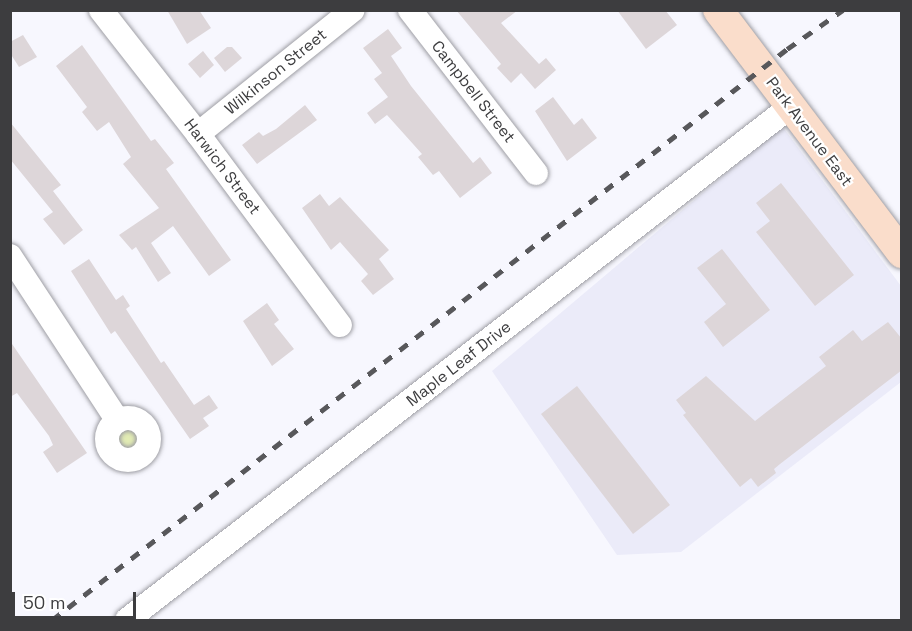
<!DOCTYPE html>
<html>
<head>
<meta charset="utf-8">
<style>
	body { margin:0 }
	#map { position:relative; width:912px; height:631px; overflow:hidden; background:#f7f7fe; font-family:"Space Grotesk",sans-serif }
	div>[style] { position:absolute }
	.built>* { inset:0; background:#ebebf9 }
	.green>* { inset:0; background:#e3edb4 }
	.round { border-radius:50% }
	.building>* { inset:0; background:#ddd6d9 }
	.roads { filter:drop-shadow(0 0 2px #9e9ea4) drop-shadow(0 0 2px #9e9ea4) }
	.minor>* { height:24px; margin:-12px; padding:0 12px; transform-origin:12px; border-radius:12px; background:#fff }
	.minor>.ring { margin:-12px; padding:0; box-sizing:content-box; background:none; border:24px solid #fff; border-radius:50% }
	.major>* { height:30px; margin:-15px; padding:0 15px; transform-origin:15px; border-radius:15px; background:#faddcb }
	.rail>* { height:4.5px; margin-top:-2.25px; transform-origin:0; background:repeating-linear-gradient(90deg,#58585b 0 10px,transparent 0 20px) }
	span { translate:-50% -50%; white-space:nowrap; text-align:center; line-height:1.15; -webkit-text-stroke:4.5px #fff; paint-order:stroke }
	.street-label { font-size:16px; color:#3d3d3f }
	.frame { position:absolute; inset:0; border:12px solid #3d3d3f; pointer-events:none }
	.scale { position:absolute; left:12px; top:592px; width:124px; height:27px; box-sizing:border-box; border:3px solid #3d3d3f; border-top:0; padding-left:8px; font-size:18px; line-height:21px; white-space:nowrap; color:#3d3d3f; -webkit-text-stroke:4px #fff; paint-order:stroke }
</style>
</head>
<body>
<div id="map">
	<div class="built">
		<div style="clip-path:polygon(782px 126px,901px 286px,901px 382px,681px 552px,617px 555px,492px 371px)"></div>
	</div>
	<div class="green">
		<div class="round" style="left:116px;top:427px;width:24px;height:24px"></div>
	</div>
	<div class="building">
		<div style="clip-path:polygon(167px 10px,199px 10px,211px 28px,187px 44px)"></div>
		<div style="clip-path:polygon(456px 10px,518px 10px,501px 23px,539px 64px,546px 58px,556px 70px,535px 89px,521px 73px,511px 83px,497px 68px,501px 64px)"></div>
		<div style="clip-path:polygon(617px 10px,665px 10px,677px 25px,646px 49px)"></div>
		<div style="clip-path:polygon(388px 29px,402px 48px,391px 56px,411px 86px,473px 163px,480px 157px,492px 173px,460px 198px,439px 171px,433px 175px,418px 157px,422px 154px,387px 115px,375px 124px,367px 113px,388px 97px,374px 79px,382px 73px,363px 48px)"></div>
		<div style="clip-path:polygon(23px 35px,37px 57px,19px 67px,10px 53px,10px 42px)"></div>
		<div style="clip-path:polygon(82px 45px,151px 141px,155px 139px,174px 163px,166px 169px,231px 260px,209px 276px,173px 226px,151px 243px,171px 273px,158px 282px,136px 247px,132px 250px,119px 235px,159px 208px,123px 164px,131px 157px,109px 122px,97px 131px,82px 112px,87px 107px,56px 66px)"></div>
		<div style="clip-path:polygon(227px 47px,232px 47px,242px 58px,225px 72px,214px 58px)"></div>
		<div style="clip-path:polygon(203px 51px,214px 65px,200px 78px,188px 64px)"></div>
		<div style="clip-path:polygon(553px 97px,574px 125px,582px 118px,597px 138px,567px 161px,535px 111px)"></div>
		<div style="clip-path:polygon(305px 105px,317px 120px,257px 164px,242px 145px,259px 132px,263px 136px,276px 129px)"></div>
		<div style="clip-path:polygon(10px 122px,61px 185px,53px 191px,83px 230px,64px 245px,43px 219px,53px 212px,10px 159px)"></div>
		<div style="clip-path:polygon(781px 183px,854px 275px,815px 306px,756px 232px,770px 221px,756px 203px)"></div>
		<div style="clip-path:polygon(320px 194px,329px 206px,340px 197px,389px 250px,379px 259px,394px 279px,373px 295px,361px 281px,368px 274px,340px 242px,331px 250px,302px 208px)"></div>
		<div style="clip-path:polygon(722px 249px,770px 310px,723px 347px,704px 322px,726px 304px,697px 268px)"></div>
		<div style="clip-path:polygon(89px 259px,116px 300px,123px 295px,130px 306px,126px 309px,161px 363px,164px 361px,194px 405px,209px 395px,218px 408px,203px 418px,209px 426px,190px 439px,115px 331px,111px 334px,71px 271px)"></div>
		<div style="clip-path:polygon(267px 303px,279px 320px,274px 324px,294px 349px,272px 366px,243px 321px)"></div>
		<div style="clip-path:polygon(888px 322px,902px 339px,902px 370px,780px 464px,774px 469px,776px 473px,758px 487px,751px 478px,740px 487px,683px 415px,686px 413px,676px 400px,706px 376px,755px 421px,826px 366px,819px 357px,853px 330px,862px 341px)"></div>
		<div style="clip-path:polygon(10px 341px,87px 453px,57px 473px,43px 452px,53px 445px,49px 436px,17px 393px,10px 397px)"></div>
		<div style="clip-path:polygon(577px 386px,670px 505px,633px 534px,541px 414px)"></div>
	</div>
	<div class="roads">
		<div class="minor">
			<div style="left:101px;top:10px;width:157px;rotate:52deg"></div>
			<div style="left:198px;top:134px;width:238px;rotate:53.4deg"></div>
			<div style="left:410px;top:10px;width:206px;rotate:52.3deg"></div>
			<div style="left:198px;top:134px;width:198px;rotate:-38.7deg"></div>
			<div style="left:10px;top:256px;width:197px;rotate:56.8deg"></div>
			<div class="ring" style="left:107px;top:418px;width:18px;height:18px"></div>
			<div style="left:127px;top:620px;width:838px;rotate:-37.73deg"></div>
		</div>
		<div class="major">
			<div style="left:718px;top:10px;width:305px;rotate:52.9deg"></div>
		</div>
	</div>
	<div class="rail">
		<div style="left:52px;top:620px;width:931px;rotate:-37.84deg"></div>
		<div style="left:787px;top:49px;width:68px;rotate:-34.9deg"></div>
	</div>
	<div class="street-label">
		<span style="left:276px;top:72px;rotate:-39deg">Wilkinson Street</span>
		<span style="left:473px;top:92px;rotate:52deg">Campbell Street</span>
		<span style="left:809px;top:132px;rotate:53deg">Park Avenue East</span>
		<span style="left:222px;top:167px;rotate:53deg">Harwich Street</span>
		<span style="left:459px;top:364px;rotate:-38deg">Maple Leaf Drive</span>
	</div>
	<div class="frame"></div>
	<div class="scale">50 m</div>
</div>
</body>
</html>
